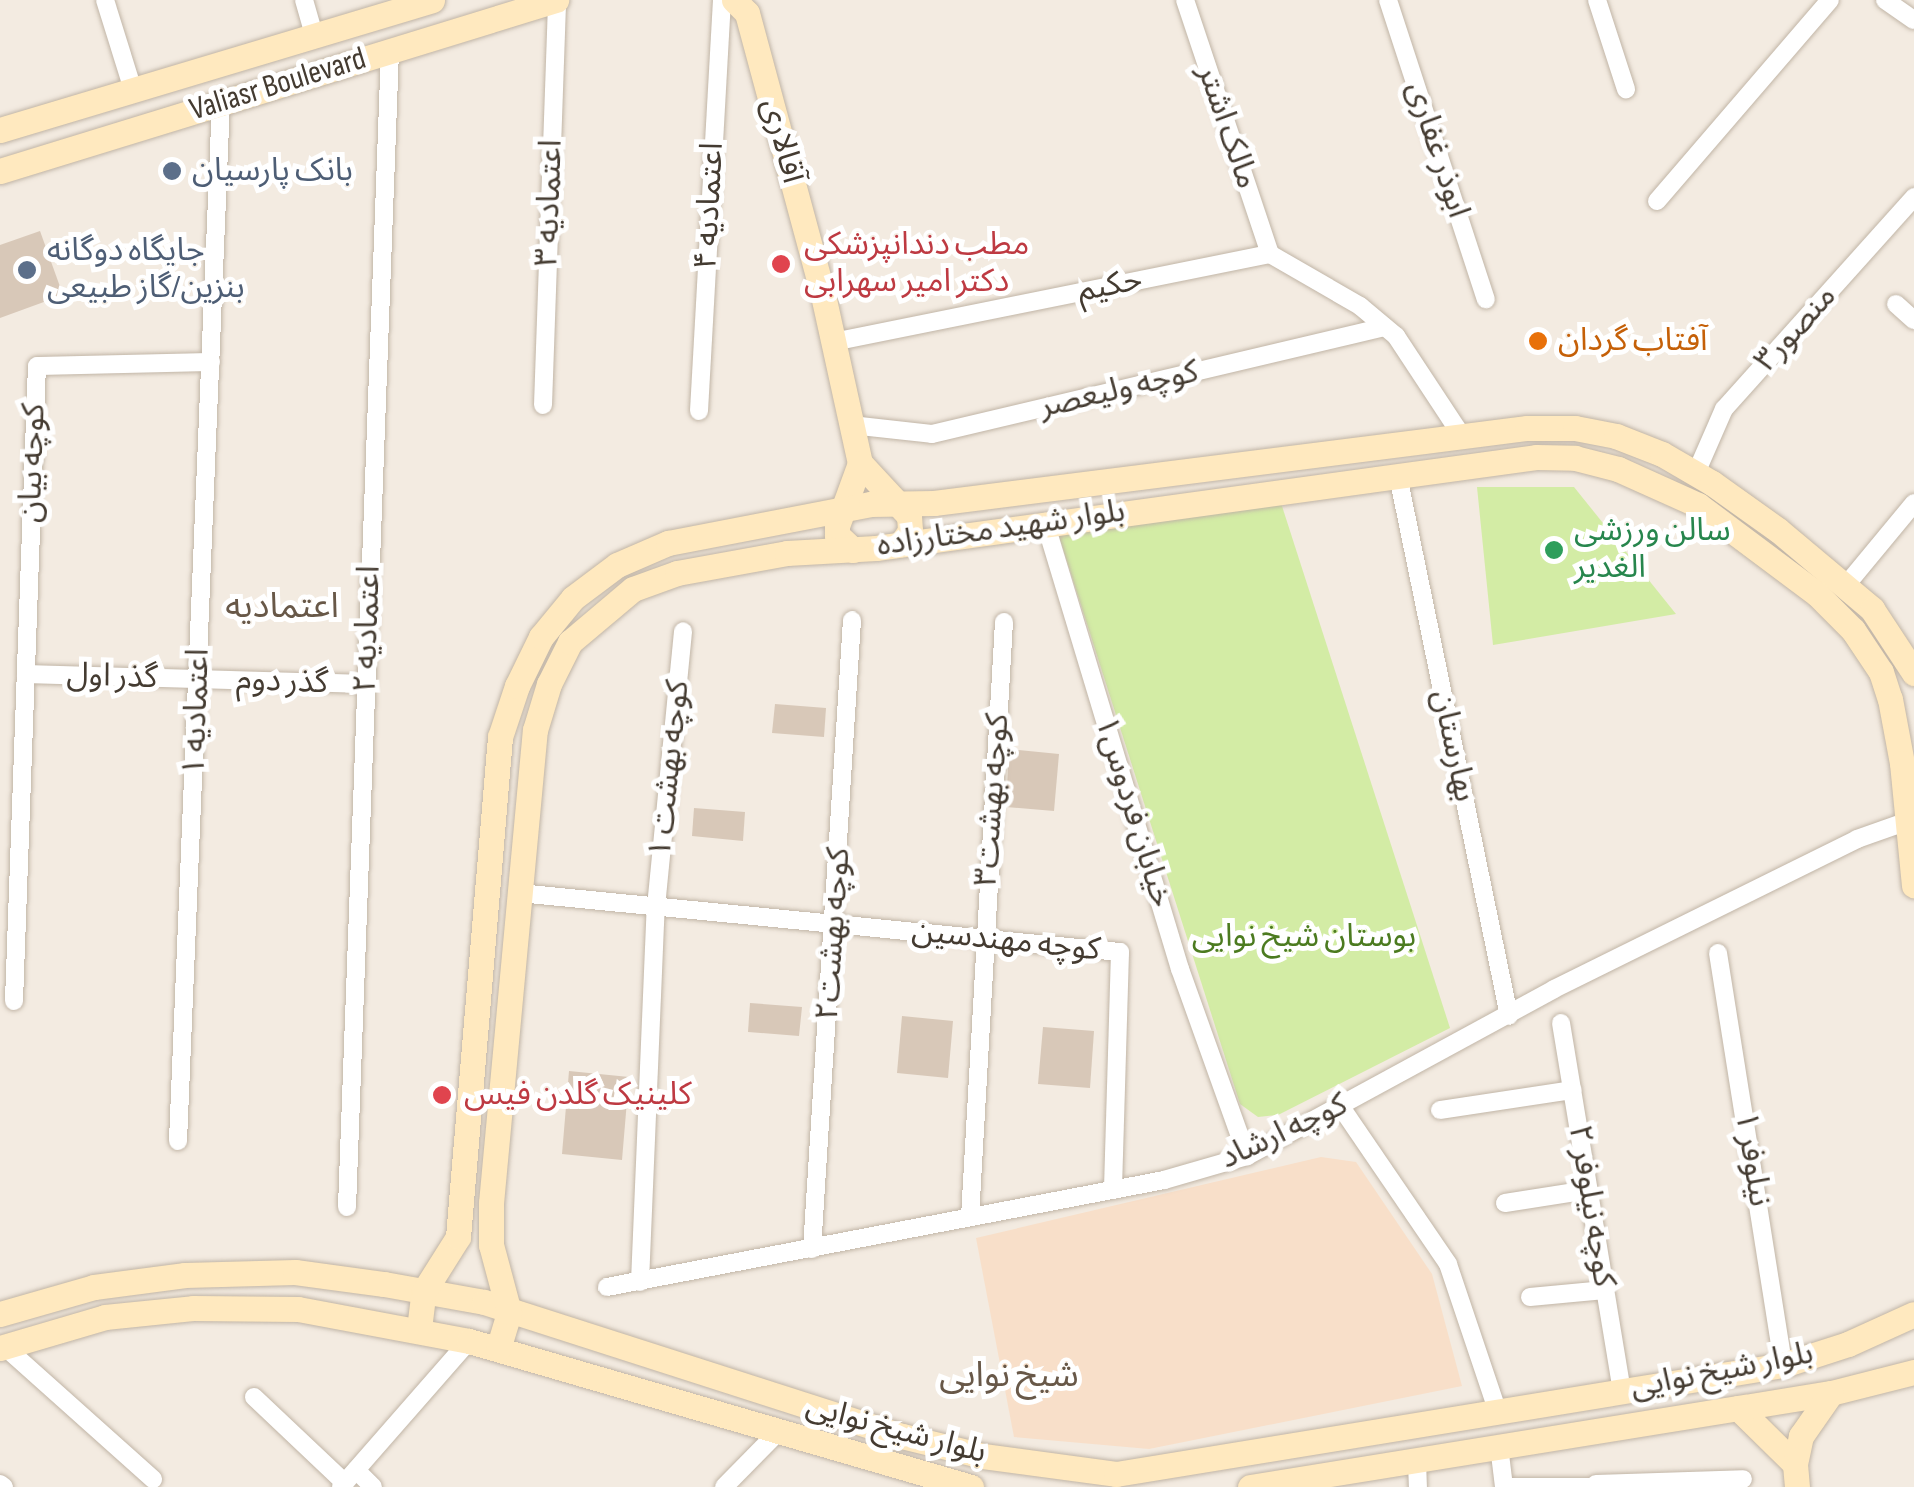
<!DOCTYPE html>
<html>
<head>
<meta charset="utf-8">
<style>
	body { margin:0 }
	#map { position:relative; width:1914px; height:1487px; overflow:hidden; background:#f3ebe1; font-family:"Sofia Sans Condensed","Noto Sans Arabic",sans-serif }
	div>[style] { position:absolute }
	.commercial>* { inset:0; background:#f8dfc9 }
	.green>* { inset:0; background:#d3eca5 }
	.building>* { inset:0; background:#d8c8b8 }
	.roads { filter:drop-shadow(0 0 2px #c1b5a6) drop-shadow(0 0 2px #c1b5a6) }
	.street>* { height:18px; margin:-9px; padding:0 9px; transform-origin:9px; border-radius:9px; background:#fff }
	.secondary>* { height:25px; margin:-12.5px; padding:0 12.5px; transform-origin:12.5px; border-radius:12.5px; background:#ffe9bf }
	.dots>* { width:28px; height:28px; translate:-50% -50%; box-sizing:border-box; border:5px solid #fff; border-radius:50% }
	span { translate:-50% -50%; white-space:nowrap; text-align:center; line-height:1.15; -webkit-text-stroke:10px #fff; paint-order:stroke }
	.street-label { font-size:32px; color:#443b31 }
	.service-label { font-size:32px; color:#4e5e75 }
	.left { translate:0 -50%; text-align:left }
	.health-label { font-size:32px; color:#be3a42 }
	.food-label { font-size:32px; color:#c56008 }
	.leisure-label { font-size:32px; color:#27864d }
	.park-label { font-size:32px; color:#4c7b20 }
	.neighbourhood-label { font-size:35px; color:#685848 }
</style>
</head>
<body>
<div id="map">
	<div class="commercial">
		<div style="clip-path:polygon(1321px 1157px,1356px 1162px,1432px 1274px,1462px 1386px,1149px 1449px,1014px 1437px,976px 1238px)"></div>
	</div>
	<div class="green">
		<div style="clip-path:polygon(1477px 487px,1574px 487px,1676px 614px,1493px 645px)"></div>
		<div style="clip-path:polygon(1281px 503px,1450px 1028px,1278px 1115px,1258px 1117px,1240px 1104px,1057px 530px)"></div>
	</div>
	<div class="building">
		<div style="clip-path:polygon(40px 231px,63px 295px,0 318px,0 245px)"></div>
		<div style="clip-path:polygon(775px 704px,826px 708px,824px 737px,772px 733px)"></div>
		<div style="clip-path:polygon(1009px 749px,1059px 754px,1054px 811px,1006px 807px)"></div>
		<div style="clip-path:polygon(694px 808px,745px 812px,743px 841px,692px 836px)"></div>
		<div style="clip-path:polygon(750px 1003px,802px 1007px,799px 1036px,748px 1032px)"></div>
		<div style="clip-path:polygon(902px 1016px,953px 1021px,948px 1078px,897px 1073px)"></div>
		<div style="clip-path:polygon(1043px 1027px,1094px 1031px,1090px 1088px,1038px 1084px)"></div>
		<div style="clip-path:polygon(569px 1071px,629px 1077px,622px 1160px,562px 1154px)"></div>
	</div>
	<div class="roads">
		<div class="street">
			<div style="left:105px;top:0;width:94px;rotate:72.7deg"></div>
			<div style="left:304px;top:0;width:36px;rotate:74deg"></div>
			<div style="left:1185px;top:0;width:268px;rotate:71.5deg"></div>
			<div style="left:1388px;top:0;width:315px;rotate:71.9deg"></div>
			<div style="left:1597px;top:0;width:94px;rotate:72deg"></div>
			<div style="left:1885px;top:0;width:35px;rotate:35deg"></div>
			<div style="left:1657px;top:201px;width:265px;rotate:-49.3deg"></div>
			<div style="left:1270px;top:254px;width:104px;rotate:30deg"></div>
			<div style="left:1360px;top:306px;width:47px;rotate:39.8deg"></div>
			<div style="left:1396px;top:336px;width:120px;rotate:56.6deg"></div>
			<div style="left:1896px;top:304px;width:24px;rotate:42deg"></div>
			<div style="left:833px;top:342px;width:446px;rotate:-11.4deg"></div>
			<div style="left:543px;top:405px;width:405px;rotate:-88deg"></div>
			<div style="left:699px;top:411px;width:412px;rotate:-86.8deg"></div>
			<div style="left:851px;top:425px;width:81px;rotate:6.3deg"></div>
			<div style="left:932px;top:434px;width:465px;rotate:-13.3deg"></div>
			<div style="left:1696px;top:473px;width:70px;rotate:-66.4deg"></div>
			<div style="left:1724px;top:409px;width:285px;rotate:-48.1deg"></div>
			<div style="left:1398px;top:476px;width:551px;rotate:78.38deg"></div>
			<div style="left:1045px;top:522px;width:467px;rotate:73.2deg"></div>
			<div style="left:1180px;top:969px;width:199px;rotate:70.3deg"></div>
			<div style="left:1847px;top:584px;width:105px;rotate:-50.4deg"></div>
			<div style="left:26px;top:674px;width:340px;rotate:1.7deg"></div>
			<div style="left:519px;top:893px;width:604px;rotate:5.61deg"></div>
			<div style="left:1120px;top:952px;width:238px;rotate:91.7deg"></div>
			<div style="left:1718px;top:953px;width:417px;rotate:81deg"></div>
			<div style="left:14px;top:1001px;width:635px;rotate:-87.93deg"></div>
			<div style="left:37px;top:366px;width:174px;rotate:-1.3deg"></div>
			<div style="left:1561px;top:1023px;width:372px;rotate:80.6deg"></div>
			<div style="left:1341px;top:1107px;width:190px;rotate:55.7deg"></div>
			<div style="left:1448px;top:1264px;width:154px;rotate:71.4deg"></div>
			<div style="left:1440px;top:1110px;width:134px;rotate:-8.6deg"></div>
			<div style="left:178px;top:1141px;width:1039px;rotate:-87.63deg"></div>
			<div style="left:1505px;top:1203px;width:84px;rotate:-8.9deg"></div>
			<div style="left:347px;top:1207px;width:1157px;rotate:-87.87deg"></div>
			<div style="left:970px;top:1217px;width:596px;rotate:-86.73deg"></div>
			<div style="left:812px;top:1249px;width:630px;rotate:-86.36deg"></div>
			<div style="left:640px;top:1282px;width:375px;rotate:-87.6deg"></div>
			<div style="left:656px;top:907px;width:277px;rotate:-84.4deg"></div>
			<div style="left:607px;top:1287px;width:567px;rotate:-10.87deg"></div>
			<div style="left:1164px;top:1180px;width:86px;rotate:-16.1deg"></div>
			<div style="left:1247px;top:1156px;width:349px;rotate:-28.5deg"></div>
			<div style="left:1554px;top:989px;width:338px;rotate:-26.3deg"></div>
			<div style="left:1857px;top:839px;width:54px;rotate:-19.4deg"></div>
			<div style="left:1530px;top:1297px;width:75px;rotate:-5.3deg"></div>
			<div style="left:4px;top:1346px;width:200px;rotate:41.8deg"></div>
			<div style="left:254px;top:1397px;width:125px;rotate:43.4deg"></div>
			<div style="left:1499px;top:1446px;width:41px;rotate:83deg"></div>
			<div style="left:1417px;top:1461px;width:26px;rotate:88deg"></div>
			<div style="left:356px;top:1470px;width:24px;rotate:45deg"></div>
			<div style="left:0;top:1484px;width:5px;rotate:37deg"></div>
			<div style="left:1596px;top:1484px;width:147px;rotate:-1.9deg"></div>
			<div style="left:341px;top:1487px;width:194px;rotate:-48.8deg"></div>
			<div style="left:724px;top:1487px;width:76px;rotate:-45.5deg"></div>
			<div style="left:1508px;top:1487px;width:88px"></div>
		</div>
		<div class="secondary">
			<div style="left:734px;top:0;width:18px;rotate:45deg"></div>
			<div style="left:747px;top:13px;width:292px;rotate:74.9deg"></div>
			<div style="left:823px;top:295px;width:172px;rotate:77.6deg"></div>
			<div style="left:0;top:130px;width:451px;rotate:-16.7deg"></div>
			<div style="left:0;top:171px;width:582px;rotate:-17.1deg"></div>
			<div style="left:860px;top:463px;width:72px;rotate:47.2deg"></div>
			<div style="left:909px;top:516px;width:15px;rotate:86deg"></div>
			<div style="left:910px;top:531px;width:16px;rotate:125deg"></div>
			<div style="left:853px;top:550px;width:22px;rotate:-137deg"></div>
			<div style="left:837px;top:535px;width:9px;rotate:-90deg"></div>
			<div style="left:837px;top:526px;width:67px;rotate:-69.9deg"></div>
			<div style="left:0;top:1314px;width:98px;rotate:-16deg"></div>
			<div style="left:94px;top:1287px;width:92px;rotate:-7.5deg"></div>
			<div style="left:185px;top:1275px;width:110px;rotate:-1.6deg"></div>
			<div style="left:295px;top:1272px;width:90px;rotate:7.7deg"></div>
			<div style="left:384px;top:1284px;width:102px;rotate:10.2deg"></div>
			<div style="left:484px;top:1302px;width:439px;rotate:17.8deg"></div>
			<div style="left:902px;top:1436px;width:83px;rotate:13.9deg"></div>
			<div style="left:983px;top:1456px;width:134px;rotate:7.7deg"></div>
			<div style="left:1116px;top:1474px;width:676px;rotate:-9.28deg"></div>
			<div style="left:1783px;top:1365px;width:68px;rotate:-17.9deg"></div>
			<div style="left:1848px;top:1344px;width:72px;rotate:-24.4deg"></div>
			<div style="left:419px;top:1329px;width:38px;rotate:-83deg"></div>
			<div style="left:424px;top:1291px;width:64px;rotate:-57.8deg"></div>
			<div style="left:458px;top:1237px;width:502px;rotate:-85.2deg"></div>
			<div style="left:500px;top:737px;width:54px;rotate:-71.6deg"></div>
			<div style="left:517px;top:686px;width:55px;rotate:-63.9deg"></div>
			<div style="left:541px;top:637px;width:50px;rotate:-50.6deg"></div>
			<div style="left:573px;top:598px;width:55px;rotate:-36.9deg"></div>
			<div style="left:617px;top:565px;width:56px;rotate:-23.3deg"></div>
			<div style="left:668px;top:543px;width:207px;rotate:-10.9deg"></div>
			<div style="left:871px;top:504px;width:63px;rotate:-0.9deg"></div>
			<div style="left:934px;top:503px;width:598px;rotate:-7.21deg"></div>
			<div style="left:1527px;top:428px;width:48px"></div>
			<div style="left:1575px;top:428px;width:42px;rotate:11deg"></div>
			<div style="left:1616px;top:436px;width:49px;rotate:21.4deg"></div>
			<div style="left:1662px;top:454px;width:58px;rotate:30.1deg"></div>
			<div style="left:1712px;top:483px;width:81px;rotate:35.5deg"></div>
			<div style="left:1778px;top:530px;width:123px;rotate:40deg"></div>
			<div style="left:1872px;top:609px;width:77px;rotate:56.7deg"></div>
			<div style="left:0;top:1348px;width:109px;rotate:-16.4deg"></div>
			<div style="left:105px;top:1317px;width:88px;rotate:-5.8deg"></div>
			<div style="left:193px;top:1308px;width:105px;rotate:0.5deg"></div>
			<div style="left:298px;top:1309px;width:174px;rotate:10.6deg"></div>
			<div style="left:469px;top:1341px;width:523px;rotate:16.22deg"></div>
			<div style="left:498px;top:1349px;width:39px;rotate:-73deg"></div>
			<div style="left:509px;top:1312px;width:69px;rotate:-105deg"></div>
			<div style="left:491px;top:1245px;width:42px;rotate:-90deg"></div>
			<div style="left:491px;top:1203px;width:475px;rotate:-84.7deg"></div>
			<div style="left:535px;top:730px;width:48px;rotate:-73.1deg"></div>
			<div style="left:549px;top:684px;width:47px;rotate:-63.4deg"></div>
			<div style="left:570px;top:642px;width:82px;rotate:-40.1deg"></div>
			<div style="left:633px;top:589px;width:47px;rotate:-20deg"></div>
			<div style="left:677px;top:573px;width:112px;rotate:-10.3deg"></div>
			<div style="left:787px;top:553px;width:89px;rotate:-3.2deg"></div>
			<div style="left:876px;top:548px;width:666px;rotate:-7.85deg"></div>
			<div style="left:1536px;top:457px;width:39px;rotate:1deg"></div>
			<div style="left:1575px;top:458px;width:44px;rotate:14.3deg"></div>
			<div style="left:1618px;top:469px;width:88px;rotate:24.2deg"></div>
			<div style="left:1698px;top:505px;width:149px;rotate:36.8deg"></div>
			<div style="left:1817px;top:594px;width:51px;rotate:45deg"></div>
			<div style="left:1853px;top:630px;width:50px;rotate:56.3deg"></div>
			<div style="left:1881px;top:672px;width:28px;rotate:72deg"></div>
			<div style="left:1890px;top:699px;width:65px;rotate:79.4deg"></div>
			<div style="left:1902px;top:763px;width:123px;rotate:84.4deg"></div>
			<div style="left:1738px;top:1408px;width:80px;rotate:44.5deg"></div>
			<div style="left:1250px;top:1487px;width:589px;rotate:-9.19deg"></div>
			<div style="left:1831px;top:1393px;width:86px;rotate:-14.2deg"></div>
			<div style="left:1797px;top:1487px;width:23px;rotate:-95deg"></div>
			<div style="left:1795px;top:1464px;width:29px;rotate:-78deg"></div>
			<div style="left:1801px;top:1436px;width:52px;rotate:-55.1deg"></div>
		</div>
	</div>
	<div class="dots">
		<div style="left:172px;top:171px;background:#5c6f8a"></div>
		<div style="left:781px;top:264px;background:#e0444e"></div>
		<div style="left:27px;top:270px;background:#5c6f8a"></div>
		<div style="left:1538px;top:341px;background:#e8710a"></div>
		<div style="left:1554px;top:550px;background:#2e9e5b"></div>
		<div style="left:442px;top:1095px;background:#e0444e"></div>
	</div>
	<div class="street-label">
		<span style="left:278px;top:85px;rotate:-17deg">Valiasr Boulevard</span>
		<span style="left:1227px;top:127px;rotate:71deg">مالک اشتر</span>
		<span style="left:782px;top:141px;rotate:75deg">آقالاری</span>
		<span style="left:1437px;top:150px;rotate:72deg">ابوذر غفاری</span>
		<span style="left:550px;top:203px;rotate:-88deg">اعتمادیه ۳</span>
		<span style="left:710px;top:206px;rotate:-87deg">اعتمادیه ۴</span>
		<span style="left:1110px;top:286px;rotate:-11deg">حکیم</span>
		<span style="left:1796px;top:329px;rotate:-48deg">منصور۳</span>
		<span style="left:1119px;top:390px;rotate:-13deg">کوچه ولیعصر</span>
		<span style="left:33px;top:463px;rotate:-88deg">کوچه بیان</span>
		<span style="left:1001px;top:529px;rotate:-8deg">بلوار شهید مختارزاده</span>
		<span style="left:368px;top:629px;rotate:-88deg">اعتمادیه ۲</span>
		<span style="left:112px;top:677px;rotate:2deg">گذر اول</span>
		<span style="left:282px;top:682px;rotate:2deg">گذر دوم</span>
		<span style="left:197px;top:712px;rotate:-88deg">اعتمادیه ۱</span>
		<span style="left:1453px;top:746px;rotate:78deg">بهارستان</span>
		<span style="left:670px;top:769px;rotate:-84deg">کوچه بهشت ۱</span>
		<span style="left:993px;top:800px;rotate:-86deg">کوچه بهشت۳</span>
		<span style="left:1133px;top:812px;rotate:73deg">خیابان فردوس۱</span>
		<span style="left:834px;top:934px;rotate:-86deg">کوچه بهشت۲</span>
		<span style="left:1006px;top:941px;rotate:6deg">کوچه مهندسین</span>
		<span style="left:1284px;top:1132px;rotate:-25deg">کوچه ارشاد</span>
		<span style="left:1752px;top:1159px;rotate:81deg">۱ نیلوفر</span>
		<span style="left:1591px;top:1206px;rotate:81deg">کوچه نیلوفر ۲</span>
		<span style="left:1722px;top:1371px;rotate:-11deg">بلوار شیخ نوایی</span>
		<span style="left:896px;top:1430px;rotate:15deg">بلوار شیخ نوایی</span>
	</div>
	<div class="service-label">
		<span class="left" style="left:192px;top:171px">بانک پارسیان</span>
		<span class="left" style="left:47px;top:270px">جایگاه دوگانه<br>بنزین/گاز طبیعی</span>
	</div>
	<div class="health-label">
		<span class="left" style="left:804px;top:264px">مطب دندانپزشکی<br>دکتر امیر سهرابی</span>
		<span class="left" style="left:464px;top:1095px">کلینیک گلدن فیس</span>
	</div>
	<div class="food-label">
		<span class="left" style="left:1558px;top:341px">آفتاب گردان</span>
	</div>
	<div class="leisure-label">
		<span class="left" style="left:1574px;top:550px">سالن ورزشی<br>الغدیر</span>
	</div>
	<div class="park-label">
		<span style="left:1304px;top:937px">بوستان شیخ نوایی</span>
	</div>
	<div class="neighbourhood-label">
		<span style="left:282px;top:607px">اعتمادیه</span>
		<span style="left:1009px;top:1376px">شیخ نوایی</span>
	</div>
</div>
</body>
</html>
